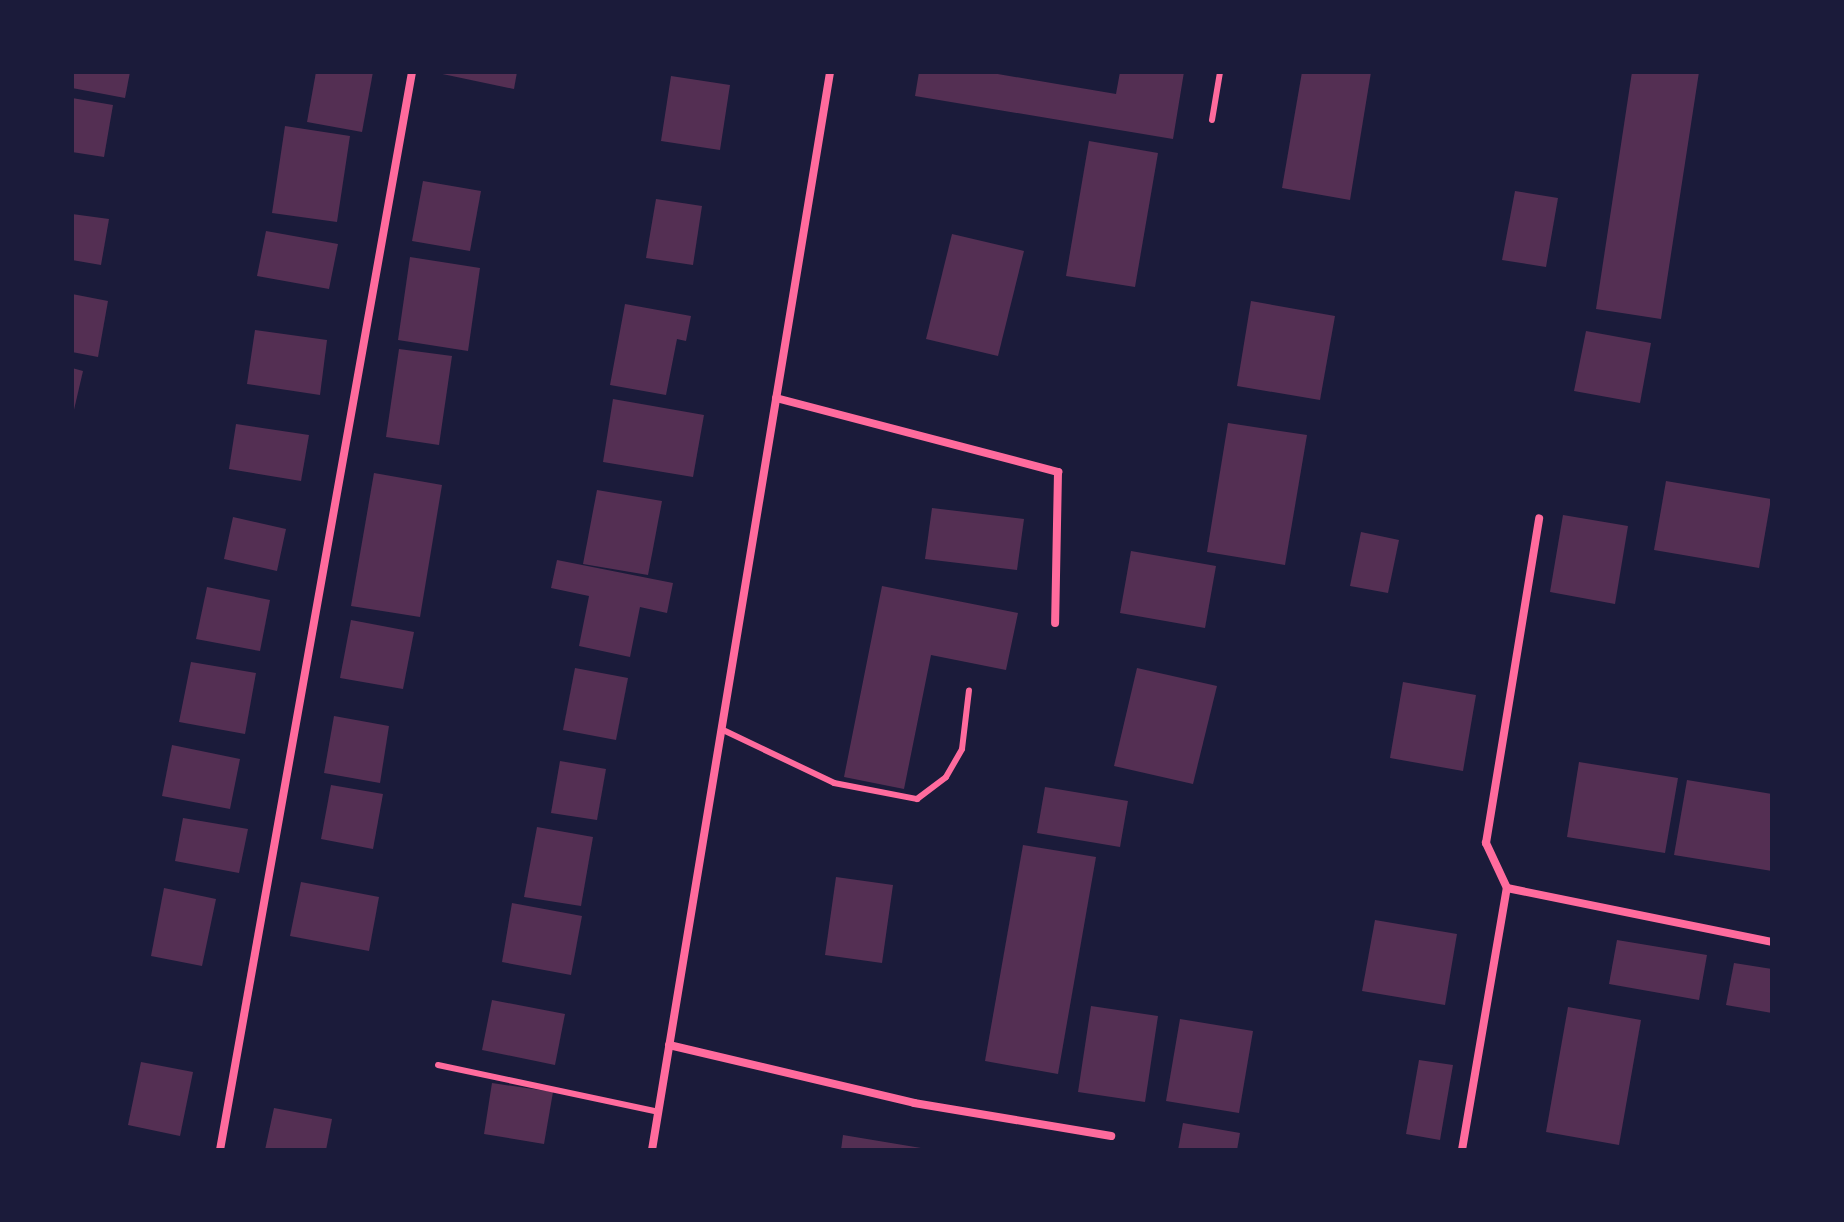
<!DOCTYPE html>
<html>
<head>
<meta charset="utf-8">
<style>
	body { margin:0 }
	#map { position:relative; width:1844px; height:1222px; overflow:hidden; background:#1b1b3a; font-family:"Source Serif 4",serif }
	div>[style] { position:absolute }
	.building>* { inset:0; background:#542f53 }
	.service>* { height:6px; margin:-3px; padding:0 3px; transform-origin:3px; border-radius:3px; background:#ff6b9d }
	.minor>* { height:8px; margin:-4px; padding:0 4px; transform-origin:4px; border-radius:4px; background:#ff6b9d }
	span { translate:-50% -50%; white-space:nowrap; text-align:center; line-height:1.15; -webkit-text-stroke:6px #1b1b3a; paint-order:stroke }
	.frame { position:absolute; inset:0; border:74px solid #1b1b3a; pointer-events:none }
</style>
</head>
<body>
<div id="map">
	<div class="building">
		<div style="clip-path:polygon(72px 72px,130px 72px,125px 98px,72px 88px)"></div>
		<div style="clip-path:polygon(316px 72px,373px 72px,362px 132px,307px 122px)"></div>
		<div style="clip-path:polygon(433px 72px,517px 72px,514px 89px)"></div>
		<div style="clip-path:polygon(919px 72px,986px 72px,1116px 94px,1120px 72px,1184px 72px,1173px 139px,915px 96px)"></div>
		<div style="clip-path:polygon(1302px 72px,1371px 72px,1350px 200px,1282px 188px)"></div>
		<div style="clip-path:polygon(1632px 72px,1699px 72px,1661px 319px,1596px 309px)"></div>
		<div style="clip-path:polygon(671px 76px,730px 85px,720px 150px,661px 141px)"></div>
		<div style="clip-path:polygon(72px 98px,113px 105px,104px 157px,72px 152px)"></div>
		<div style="clip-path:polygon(285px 126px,350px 136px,337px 222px,272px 213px)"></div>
		<div style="clip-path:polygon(1089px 141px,1158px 153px,1135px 287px,1066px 276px)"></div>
		<div style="clip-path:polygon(423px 181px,481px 191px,470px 251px,412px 241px)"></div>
		<div style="clip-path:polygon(1515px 191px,1558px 198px,1546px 267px,1502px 260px)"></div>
		<div style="clip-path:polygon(656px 199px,702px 206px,693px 265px,646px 258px)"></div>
		<div style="clip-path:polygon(72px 214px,109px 219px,101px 265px,72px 260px)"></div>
		<div style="clip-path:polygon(266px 231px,338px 244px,329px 289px,257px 276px)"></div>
		<div style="clip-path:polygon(952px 234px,1024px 251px,998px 356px,926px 339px)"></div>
		<div style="clip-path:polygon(410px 257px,480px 268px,468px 351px,398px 340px)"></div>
		<div style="clip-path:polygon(72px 294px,108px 301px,98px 357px,72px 352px)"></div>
		<div style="clip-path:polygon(1251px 301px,1335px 316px,1320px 400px,1237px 386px)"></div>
		<div style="clip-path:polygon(625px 304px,691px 316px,686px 341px,677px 339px,666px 395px,610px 385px)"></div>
		<div style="clip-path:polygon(255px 330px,327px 340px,320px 395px,247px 384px)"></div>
		<div style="clip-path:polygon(1586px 331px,1651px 343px,1640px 403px,1574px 391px)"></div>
		<div style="clip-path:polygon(399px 349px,452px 356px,439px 445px,386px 437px)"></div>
		<div style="clip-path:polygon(72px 368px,83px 371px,73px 414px,72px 414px)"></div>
		<div style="clip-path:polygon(613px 399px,704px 415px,693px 477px,603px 462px)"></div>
		<div style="clip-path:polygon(1228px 423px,1307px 435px,1285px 565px,1207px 552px)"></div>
		<div style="clip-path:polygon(236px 424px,309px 435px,301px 481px,229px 469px)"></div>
		<div style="clip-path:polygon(374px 473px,442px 485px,420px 617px,351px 606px)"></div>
		<div style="clip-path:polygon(1666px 481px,1771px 499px,1759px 568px,1654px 550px)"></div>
		<div style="clip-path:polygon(597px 490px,662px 501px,648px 575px,583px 564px)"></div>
		<div style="clip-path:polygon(932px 508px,1024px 519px,1017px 570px,925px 559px)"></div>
		<div style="clip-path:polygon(1563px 515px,1628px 526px,1615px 604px,1550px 592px)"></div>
		<div style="clip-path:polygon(233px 517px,286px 529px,277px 571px,224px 559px)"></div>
		<div style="clip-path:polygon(1361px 532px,1399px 540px,1388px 593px,1350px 586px)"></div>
		<div style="clip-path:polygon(1131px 551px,1216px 566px,1205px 628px,1120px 613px)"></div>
		<div style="clip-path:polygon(557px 560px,673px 583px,667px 613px,640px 607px,630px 657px,579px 646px,589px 596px,551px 588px)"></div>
		<div style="clip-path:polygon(882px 586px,1018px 613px,1006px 670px,931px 655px,904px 789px,844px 777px)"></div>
		<div style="clip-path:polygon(207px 587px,270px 600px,260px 651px,196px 639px)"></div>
		<div style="clip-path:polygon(351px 620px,414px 632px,403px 689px,340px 678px)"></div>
		<div style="clip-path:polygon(191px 662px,256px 673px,245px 734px,179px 722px)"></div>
		<div style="clip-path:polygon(575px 668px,628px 678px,616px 740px,563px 730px)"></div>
		<div style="clip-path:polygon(1137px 668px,1217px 686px,1193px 784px,1114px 766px)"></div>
		<div style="clip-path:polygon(1403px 682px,1476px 695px,1463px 771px,1390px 758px)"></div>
		<div style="clip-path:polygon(334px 716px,389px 726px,380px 783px,324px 773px)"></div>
		<div style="clip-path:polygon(172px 745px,240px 759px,230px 809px,162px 796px)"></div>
		<div style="clip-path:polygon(560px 761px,606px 769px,597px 820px,551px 813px)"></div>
		<div style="clip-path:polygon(1579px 762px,1678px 778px,1665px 853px,1567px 837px)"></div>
		<div style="clip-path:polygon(1687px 780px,1772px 794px,1772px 871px,1674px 855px)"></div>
		<div style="clip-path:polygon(331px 785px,383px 794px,373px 849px,321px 839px)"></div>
		<div style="clip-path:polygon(1045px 787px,1128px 801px,1120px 847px,1037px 833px)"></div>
		<div style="clip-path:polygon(183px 818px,248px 829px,239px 873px,175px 861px)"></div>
		<div style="clip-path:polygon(537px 827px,593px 837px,581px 906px,524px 897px)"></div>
		<div style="clip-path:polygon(1023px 845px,1096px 857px,1058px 1074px,985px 1061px)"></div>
		<div style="clip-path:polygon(836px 877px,893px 885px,882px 963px,825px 955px)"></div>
		<div style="clip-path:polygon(301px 882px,379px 897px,369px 951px,290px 936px)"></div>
		<div style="clip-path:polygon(164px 888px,216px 899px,202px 966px,151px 956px)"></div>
		<div style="clip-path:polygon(512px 903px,582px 916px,571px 975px,502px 962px)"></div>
		<div style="clip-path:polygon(1375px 920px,1457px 934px,1445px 1005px,1362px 991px)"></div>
		<div style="clip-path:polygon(1617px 940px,1707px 955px,1699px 1000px,1609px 984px)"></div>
		<div style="clip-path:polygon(1734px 963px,1772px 969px,1772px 1013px,1726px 1005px)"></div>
		<div style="clip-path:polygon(492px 1000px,565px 1014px,555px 1065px,482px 1050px)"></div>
		<div style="clip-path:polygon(1091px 1006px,1158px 1016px,1145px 1102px,1078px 1092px)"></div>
		<div style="clip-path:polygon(1568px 1007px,1641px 1020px,1619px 1145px,1546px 1132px)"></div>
		<div style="clip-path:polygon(1180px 1019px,1253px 1031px,1239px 1113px,1166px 1101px)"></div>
		<div style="clip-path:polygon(1419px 1060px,1453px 1065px,1440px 1140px,1406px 1134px)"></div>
		<div style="clip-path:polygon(141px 1062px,193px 1072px,180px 1136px,128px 1125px)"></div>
		<div style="clip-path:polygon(492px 1083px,553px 1092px,544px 1144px,484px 1134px)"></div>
		<div style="clip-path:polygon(274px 1108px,332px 1119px,326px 1150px,265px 1150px)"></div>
		<div style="clip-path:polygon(1183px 1123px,1240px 1133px,1237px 1150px,1178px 1150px)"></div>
		<div style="clip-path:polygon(843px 1135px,921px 1148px,921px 1150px,841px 1150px)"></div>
	</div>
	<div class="service">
		<div style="left:1212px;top:120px;width:49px;rotate:-80.5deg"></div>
		<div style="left:721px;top:729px;width:125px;rotate:25.5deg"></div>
		<div style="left:834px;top:783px;width:85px;rotate:10.9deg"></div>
		<div style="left:917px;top:799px;width:36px;rotate:-37deg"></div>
		<div style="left:946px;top:777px;width:32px;rotate:-60deg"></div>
		<div style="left:962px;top:749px;width:59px;rotate:-83.2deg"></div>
		<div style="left:438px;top:1065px;width:226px;rotate:12deg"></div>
	</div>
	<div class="minor">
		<div style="left:776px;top:398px;width:292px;rotate:14.7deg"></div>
		<div style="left:1058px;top:472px;width:151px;rotate:91.1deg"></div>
		<div style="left:1507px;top:888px;width:270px;rotate:11.5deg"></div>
		<div style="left:669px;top:1045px;width:252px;rotate:13.3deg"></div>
		<div style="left:914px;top:1103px;width:200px;rotate:9.5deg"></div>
		<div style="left:220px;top:1150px;width:1095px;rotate:-79.9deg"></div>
		<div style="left:652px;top:1150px;width:1093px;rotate:-80.62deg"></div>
		<div style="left:1462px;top:1150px;width:266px;rotate:-80.3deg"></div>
		<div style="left:1507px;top:888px;width:50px;rotate:-115deg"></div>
		<div style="left:1486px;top:843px;width:329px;rotate:-80.7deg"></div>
	</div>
	<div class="frame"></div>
</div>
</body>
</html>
